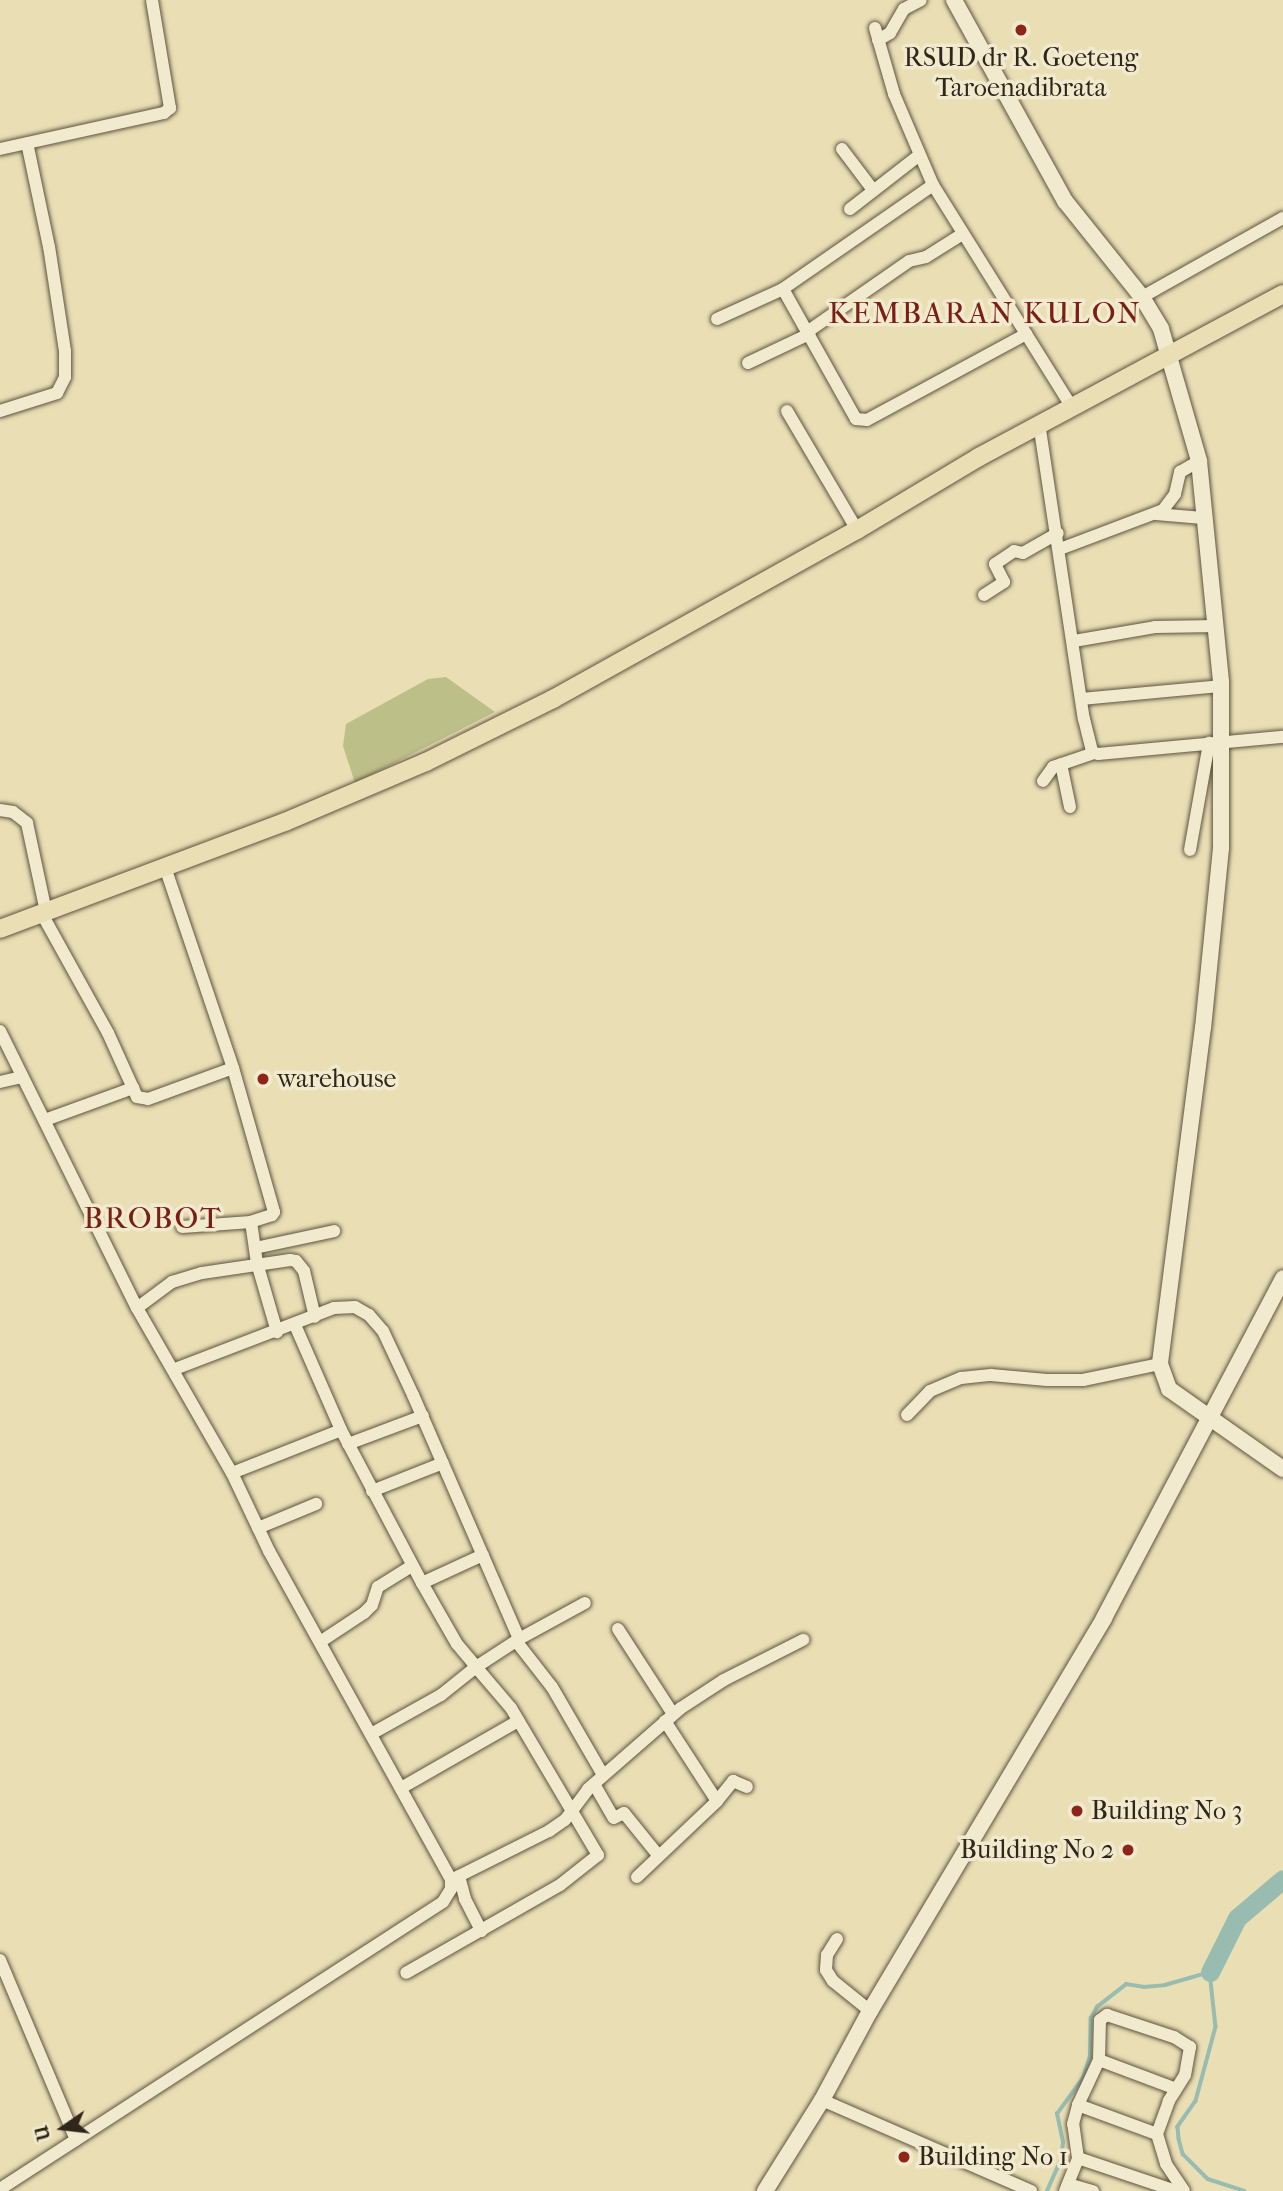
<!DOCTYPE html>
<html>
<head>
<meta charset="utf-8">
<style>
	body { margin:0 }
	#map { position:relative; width:1283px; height:2191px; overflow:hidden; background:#eadeb4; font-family:"IM FELL French Canon",serif }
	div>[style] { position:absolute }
	.green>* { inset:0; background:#bdbf89 }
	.stream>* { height:3.5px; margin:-1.75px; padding:0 1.75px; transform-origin:1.75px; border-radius:1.75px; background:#98bcb0 }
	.river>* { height:19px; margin:-9.5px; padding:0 9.5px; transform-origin:9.5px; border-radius:9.5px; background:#98bcb0 }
	.roads { filter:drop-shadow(0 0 2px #5e5440) drop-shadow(0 0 2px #5e5440) }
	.street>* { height:12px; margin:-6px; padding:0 6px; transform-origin:6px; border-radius:6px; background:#f1eace }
	.secondary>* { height:16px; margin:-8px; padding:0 8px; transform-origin:8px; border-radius:8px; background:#f1eace }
	.primary>* { height:18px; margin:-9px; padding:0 9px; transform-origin:9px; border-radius:9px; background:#eadeb4 }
	.dots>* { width:19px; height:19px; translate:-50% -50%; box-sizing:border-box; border:4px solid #f1eace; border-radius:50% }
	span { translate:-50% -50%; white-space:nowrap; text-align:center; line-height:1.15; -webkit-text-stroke:7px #f1eace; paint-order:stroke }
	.poi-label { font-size:26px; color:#302619 }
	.left { translate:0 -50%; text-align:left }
	.right { translate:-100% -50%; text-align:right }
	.quarter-label { font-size:30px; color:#7a1f14; letter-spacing:2px }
	.north { position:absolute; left:28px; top:2093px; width:70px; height:70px; -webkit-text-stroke:5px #f1eace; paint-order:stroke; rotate:256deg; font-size:19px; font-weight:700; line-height:28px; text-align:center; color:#302619 }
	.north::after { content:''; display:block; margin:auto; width:24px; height:32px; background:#302619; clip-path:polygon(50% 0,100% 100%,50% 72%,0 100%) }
</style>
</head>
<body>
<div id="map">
	<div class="green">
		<div style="clip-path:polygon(446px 677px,495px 712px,355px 783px,343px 746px,346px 724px,428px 679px)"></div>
	</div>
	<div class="stream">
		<div style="left:1047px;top:2191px;width:35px;rotate:-66deg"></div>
		<div style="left:1061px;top:2159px;width:17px;rotate:-83deg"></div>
		<div style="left:1063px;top:2142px;width:29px;rotate:-102deg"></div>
		<div style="left:1057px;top:2114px;width:44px;rotate:-54.2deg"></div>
		<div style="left:1083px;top:2078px;width:22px;rotate:-72deg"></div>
		<div style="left:1090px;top:2057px;width:39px;rotate:-89deg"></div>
		<div style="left:1091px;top:2018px;width:13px;rotate:-61deg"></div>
		<div style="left:1097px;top:2007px;width:37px;rotate:-38deg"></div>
		<div style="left:1126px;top:1984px;width:18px;rotate:9deg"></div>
		<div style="left:1144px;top:1987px;width:21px;rotate:-5deg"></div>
		<div style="left:1165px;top:1985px;width:47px;rotate:-16.1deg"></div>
		<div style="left:1210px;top:1972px;width:55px;rotate:83.8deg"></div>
		<div style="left:1216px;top:2027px;width:77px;rotate:105.1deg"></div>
		<div style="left:1196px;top:2101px;width:32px;rotate:125deg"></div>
		<div style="left:1178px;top:2127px;width:12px;rotate:85deg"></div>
		<div style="left:1179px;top:2139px;width:16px;rotate:75deg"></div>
		<div style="left:1183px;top:2154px;width:35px;rotate:45deg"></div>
		<div style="left:1208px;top:2179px;width:38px;rotate:18deg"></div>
	</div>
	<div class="river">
		<div style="left:1210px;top:1972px;width:60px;rotate:-63.4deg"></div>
		<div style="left:1237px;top:1918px;width:60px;rotate:-40.3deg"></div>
	</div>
	<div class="roads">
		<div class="street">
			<div style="left:875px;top:28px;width:69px;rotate:73.9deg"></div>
			<div style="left:894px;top:94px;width:99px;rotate:66.8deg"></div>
			<div style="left:933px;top:185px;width:261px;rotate:58deg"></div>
			<div style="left:878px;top:40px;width:14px;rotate:-30deg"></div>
			<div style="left:890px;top:33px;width:28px;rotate:-60deg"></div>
			<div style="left:904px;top:9px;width:19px;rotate:-28deg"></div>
			<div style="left:0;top:149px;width:168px;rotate:-12.4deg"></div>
			<div style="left:164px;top:113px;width:8px;rotate:-40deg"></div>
			<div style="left:170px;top:108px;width:109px;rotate:-99.5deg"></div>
			<div style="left:842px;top:149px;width:51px;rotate:52.9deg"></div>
			<div style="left:933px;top:185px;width:183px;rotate:145.3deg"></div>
			<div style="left:783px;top:289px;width:149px;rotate:60.7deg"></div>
			<div style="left:856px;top:419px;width:11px;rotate:5deg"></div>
			<div style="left:867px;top:420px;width:181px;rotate:-28.4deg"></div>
			<div style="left:850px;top:209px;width:86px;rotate:-37.9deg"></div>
			<div style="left:1142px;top:297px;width:162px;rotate:-29.3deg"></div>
			<div style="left:717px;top:319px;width:72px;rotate:-24.4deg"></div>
			<div style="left:807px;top:332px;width:124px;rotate:-34.8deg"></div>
			<div style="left:909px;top:261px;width:17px;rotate:-13deg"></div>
			<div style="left:926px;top:257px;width:41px;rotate:-32.2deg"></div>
			<div style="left:748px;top:363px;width:68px;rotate:-25.4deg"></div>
			<div style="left:0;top:411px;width:60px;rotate:-17.5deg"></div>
			<div style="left:57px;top:393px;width:18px;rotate:-63deg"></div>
			<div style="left:65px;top:377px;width:26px;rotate:-90deg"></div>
			<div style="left:65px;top:351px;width:105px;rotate:-98.7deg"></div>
			<div style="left:49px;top:247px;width:106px;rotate:-101.9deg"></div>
			<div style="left:787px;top:411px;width:138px;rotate:59.5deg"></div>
			<div style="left:1039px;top:423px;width:299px;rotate:81.4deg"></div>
			<div style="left:1084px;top:719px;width:34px;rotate:76deg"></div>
			<div style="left:1092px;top:752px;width:6px;rotate:18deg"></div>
			<div style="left:1098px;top:754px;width:186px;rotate:-5.3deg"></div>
			<div style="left:1156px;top:514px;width:47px;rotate:4.9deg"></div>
			<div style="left:1060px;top:549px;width:110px;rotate:-20.7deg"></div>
			<div style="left:1163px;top:510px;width:20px;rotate:-53deg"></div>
			<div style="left:1175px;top:494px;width:23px;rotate:-77deg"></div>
			<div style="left:1180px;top:472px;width:22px;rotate:-30deg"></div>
			<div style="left:984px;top:595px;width:24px;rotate:-33deg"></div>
			<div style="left:1004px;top:582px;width:20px;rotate:-117deg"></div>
			<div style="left:995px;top:564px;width:23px;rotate:-34deg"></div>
			<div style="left:1014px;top:551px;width:9px;rotate:13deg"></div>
			<div style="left:1023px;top:553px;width:40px;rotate:-29.7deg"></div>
			<div style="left:1074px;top:641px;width:82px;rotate:-9.8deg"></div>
			<div style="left:1155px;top:627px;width:62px;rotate:-0.9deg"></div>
			<div style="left:1081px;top:699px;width:142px;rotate:-5.3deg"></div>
			<div style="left:1061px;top:764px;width:44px;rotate:78.2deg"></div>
			<div style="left:1043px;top:781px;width:17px;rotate:-54deg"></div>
			<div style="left:1053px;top:767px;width:43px;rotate:-18.9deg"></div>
			<div style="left:0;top:810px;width:13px;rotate:9deg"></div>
			<div style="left:13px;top:812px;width:18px;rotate:38deg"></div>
			<div style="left:27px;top:823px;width:91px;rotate:77.9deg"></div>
			<div style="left:1190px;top:850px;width:109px;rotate:-79.9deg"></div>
			<div style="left:165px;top:867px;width:212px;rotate:71.3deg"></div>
			<div style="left:233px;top:1068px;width:150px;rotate:74.1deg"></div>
			<div style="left:274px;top:1212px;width:4px;rotate:124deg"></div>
			<div style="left:272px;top:1215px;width:22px;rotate:162deg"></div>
			<div style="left:251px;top:1222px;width:69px;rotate:175.9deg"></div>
			<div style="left:42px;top:914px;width:136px;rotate:61deg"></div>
			<div style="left:108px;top:1033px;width:70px;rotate:65.6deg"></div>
			<div style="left:137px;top:1097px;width:11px;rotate:10deg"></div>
			<div style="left:148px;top:1099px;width:90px;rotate:-20deg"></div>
			<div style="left:0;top:1031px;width:309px;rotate:63.7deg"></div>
			<div style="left:137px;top:1308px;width:190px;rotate:60.1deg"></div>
			<div style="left:232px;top:1473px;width:86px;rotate:64.6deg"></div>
			<div style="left:269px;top:1551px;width:376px;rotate:61deg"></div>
			<div style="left:451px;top:1880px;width:9px;rotate:90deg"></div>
			<div style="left:451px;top:1889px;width:15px;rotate:122deg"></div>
			<div style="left:443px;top:1902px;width:528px;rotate:147.06deg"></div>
			<div style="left:0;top:1082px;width:23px;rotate:-13deg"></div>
			<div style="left:45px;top:1120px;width:94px;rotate:-20deg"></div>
			<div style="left:251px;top:1222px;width:41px;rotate:81.7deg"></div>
			<div style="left:257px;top:1263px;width:72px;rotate:73.8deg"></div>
			<div style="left:255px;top:1248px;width:81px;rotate:-12.1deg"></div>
			<div style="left:137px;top:1308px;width:44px;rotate:-36.6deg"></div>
			<div style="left:172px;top:1282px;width:31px;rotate:-17deg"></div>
			<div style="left:202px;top:1273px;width:89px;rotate:-8.4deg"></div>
			<div style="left:290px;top:1260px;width:6px;rotate:9deg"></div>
			<div style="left:296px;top:1261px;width:13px;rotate:51deg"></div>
			<div style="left:304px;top:1271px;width:47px;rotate:76.6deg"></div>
			<div style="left:295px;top:1325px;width:115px;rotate:66.3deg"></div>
			<div style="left:175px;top:1369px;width:170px;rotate:-21deg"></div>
			<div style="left:334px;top:1308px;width:21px;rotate:-3deg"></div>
			<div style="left:355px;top:1307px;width:16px;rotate:30deg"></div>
			<div style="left:369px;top:1315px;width:21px;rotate:49deg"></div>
			<div style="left:383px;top:1331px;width:71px;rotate:64.9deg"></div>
			<div style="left:413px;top:1395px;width:266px;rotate:66.5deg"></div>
			<div style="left:519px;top:1639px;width:51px;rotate:146.9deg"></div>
			<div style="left:476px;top:1667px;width:54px;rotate:49.5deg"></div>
			<div style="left:511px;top:1708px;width:171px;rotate:59.4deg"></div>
			<div style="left:598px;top:1855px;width:48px;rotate:141.7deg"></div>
			<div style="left:560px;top:1885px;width:177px;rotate:150.3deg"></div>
			<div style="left:907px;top:1415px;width:33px;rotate:-46deg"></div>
			<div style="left:930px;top:1391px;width:34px;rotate:-23deg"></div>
			<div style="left:961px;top:1378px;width:30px;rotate:-6deg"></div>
			<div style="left:991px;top:1375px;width:56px;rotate:5.1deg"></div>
			<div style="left:1047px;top:1380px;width:36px"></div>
			<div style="left:1083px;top:1380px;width:79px;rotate:-11.7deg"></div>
			<div style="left:348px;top:1444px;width:80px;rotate:-20.5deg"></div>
			<div style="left:232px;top:1473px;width:117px;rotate:-21.5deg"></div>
			<div style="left:341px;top:1430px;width:173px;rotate:62.1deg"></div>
			<div style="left:422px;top:1583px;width:70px;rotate:60.2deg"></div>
			<div style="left:457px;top:1644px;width:30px;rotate:50deg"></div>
			<div style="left:476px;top:1667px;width:45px;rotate:141.3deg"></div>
			<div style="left:441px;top:1695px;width:80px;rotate:150.9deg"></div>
			<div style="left:372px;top:1491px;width:76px;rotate:-21.5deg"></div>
			<div style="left:258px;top:1528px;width:63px;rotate:-22.5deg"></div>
			<div style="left:422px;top:1583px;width:67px;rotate:-24.7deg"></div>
			<div style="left:618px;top:1629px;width:101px;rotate:57.1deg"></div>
			<div style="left:519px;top:1639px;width:75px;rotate:-28.6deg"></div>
			<div style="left:516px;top:1641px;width:58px;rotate:52deg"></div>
			<div style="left:552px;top:1687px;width:102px;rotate:59.9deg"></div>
			<div style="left:320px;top:1642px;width:53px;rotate:-33.4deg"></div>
			<div style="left:364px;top:1613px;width:11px;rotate:-45deg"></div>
			<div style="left:372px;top:1605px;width:19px;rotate:-72deg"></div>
			<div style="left:378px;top:1587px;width:40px;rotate:-32deg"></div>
			<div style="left:665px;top:1721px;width:95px;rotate:57deg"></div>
			<div style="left:594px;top:1784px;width:39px;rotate:60deg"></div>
			<div style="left:614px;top:1818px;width:11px;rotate:-27deg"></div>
			<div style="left:624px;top:1813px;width:54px;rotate:51deg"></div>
			<div style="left:401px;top:1788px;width:135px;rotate:-29.8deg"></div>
			<div style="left:459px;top:1876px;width:24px;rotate:75deg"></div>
			<div style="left:465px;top:1899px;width:36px;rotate:63deg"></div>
			<div style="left:637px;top:1877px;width:110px;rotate:-43.5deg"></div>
			<div style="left:717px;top:1801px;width:26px;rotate:-51deg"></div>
			<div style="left:733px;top:1781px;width:15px;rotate:23deg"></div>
			<div style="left:451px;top:1880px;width:110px;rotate:-26.6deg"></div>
			<div style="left:549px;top:1831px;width:19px;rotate:-35deg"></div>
			<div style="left:565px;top:1820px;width:39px;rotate:-53deg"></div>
			<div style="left:588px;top:1789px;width:123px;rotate:-41.1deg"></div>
			<div style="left:681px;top:1708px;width:51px;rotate:-33.1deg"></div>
			<div style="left:724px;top:1680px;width:89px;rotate:-26.9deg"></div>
			<div style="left:837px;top:1939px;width:19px;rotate:122deg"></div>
			<div style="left:827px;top:1955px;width:15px;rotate:94deg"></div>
			<div style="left:826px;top:1970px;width:13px;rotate:58deg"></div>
			<div style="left:833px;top:1981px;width:48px;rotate:39deg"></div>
			<div style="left:0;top:1960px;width:195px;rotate:67.1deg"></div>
			<div style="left:1099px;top:2060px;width:82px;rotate:20.6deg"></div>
			<div style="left:822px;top:2100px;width:228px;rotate:23.5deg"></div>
			<div style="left:1078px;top:2105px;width:84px;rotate:20.2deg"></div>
			<div style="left:1078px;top:2158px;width:103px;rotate:18.6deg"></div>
			<div style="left:1068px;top:2184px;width:26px;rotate:16deg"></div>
			<div style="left:1065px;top:2191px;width:35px;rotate:-68deg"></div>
			<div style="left:1078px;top:2158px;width:34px;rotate:-98deg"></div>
			<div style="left:1073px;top:2124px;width:20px;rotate:-75deg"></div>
			<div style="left:1078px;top:2105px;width:50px;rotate:-65deg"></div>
			<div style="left:1099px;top:2060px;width:40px;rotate:-88.6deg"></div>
			<div style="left:1100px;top:2020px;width:9px;rotate:-36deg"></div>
			<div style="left:1107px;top:2015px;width:71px;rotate:18.2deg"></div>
			<div style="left:1174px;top:2037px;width:19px;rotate:32deg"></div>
			<div style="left:1190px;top:2047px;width:28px;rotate:100deg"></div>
			<div style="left:1185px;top:2075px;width:31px;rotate:122deg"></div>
			<div style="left:1169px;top:2101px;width:35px;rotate:110deg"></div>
			<div style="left:1157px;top:2134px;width:31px;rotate:73deg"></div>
			<div style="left:1166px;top:2164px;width:32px;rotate:56deg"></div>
		</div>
		<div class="secondary">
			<div style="left:954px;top:0;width:230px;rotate:61.1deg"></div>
			<div style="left:1065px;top:201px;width:123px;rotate:51.3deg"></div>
			<div style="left:1142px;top:297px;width:37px;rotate:59deg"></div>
			<div style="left:1161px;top:329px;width:137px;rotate:73.9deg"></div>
			<div style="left:1199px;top:461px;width:222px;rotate:84.3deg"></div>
			<div style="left:1221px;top:682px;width:166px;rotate:90deg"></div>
			<div style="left:1221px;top:848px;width:180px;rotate:95.7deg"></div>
			<div style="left:1203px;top:1027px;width:340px;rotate:97.3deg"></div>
			<div style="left:1160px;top:1364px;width:27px;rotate:70deg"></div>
			<div style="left:1169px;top:1389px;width:139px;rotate:35.1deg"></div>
			<div style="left:765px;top:2191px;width:107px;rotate:-57.9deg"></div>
			<div style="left:822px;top:2100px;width:101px;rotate:-61.7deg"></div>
			<div style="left:870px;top:2011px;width:457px;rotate:-59.2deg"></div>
			<div style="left:1104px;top:1618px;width:384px;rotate:-62.2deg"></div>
		</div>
		<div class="primary">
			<div style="left:0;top:929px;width:304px;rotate:-20.6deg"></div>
			<div style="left:285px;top:822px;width:153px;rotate:-23.1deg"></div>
			<div style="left:426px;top:762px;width:142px;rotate:-26.4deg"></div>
			<div style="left:553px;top:699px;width:348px;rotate:-29.1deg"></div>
			<div style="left:857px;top:530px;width:142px;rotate:-30.9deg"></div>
			<div style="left:979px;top:457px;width:345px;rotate:-28.2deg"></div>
		</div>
	</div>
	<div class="dots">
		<div style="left:1021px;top:30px;background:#8f2418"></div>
		<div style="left:263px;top:1079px;background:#8f2418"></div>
		<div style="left:1077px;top:1811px;background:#8f2418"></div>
		<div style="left:1128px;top:1850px;background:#8f2418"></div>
		<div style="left:904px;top:2157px;background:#8f2418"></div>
	</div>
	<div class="poi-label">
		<span style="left:1021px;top:73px">RSUD dr R. Goeteng<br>Taroenadibrata</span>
		<span class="left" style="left:277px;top:1079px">warehouse</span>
		<span class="left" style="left:1091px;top:1811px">Building No 3</span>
		<span class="right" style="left:1114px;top:1850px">Building No 2</span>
		<span class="left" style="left:918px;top:2157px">Building No 1</span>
	</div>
	<div class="quarter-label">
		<span style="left:985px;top:314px">KEMBARAN KULON</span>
		<span style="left:153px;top:1219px">BROBOT</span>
	</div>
	<div class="north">U</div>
</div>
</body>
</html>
